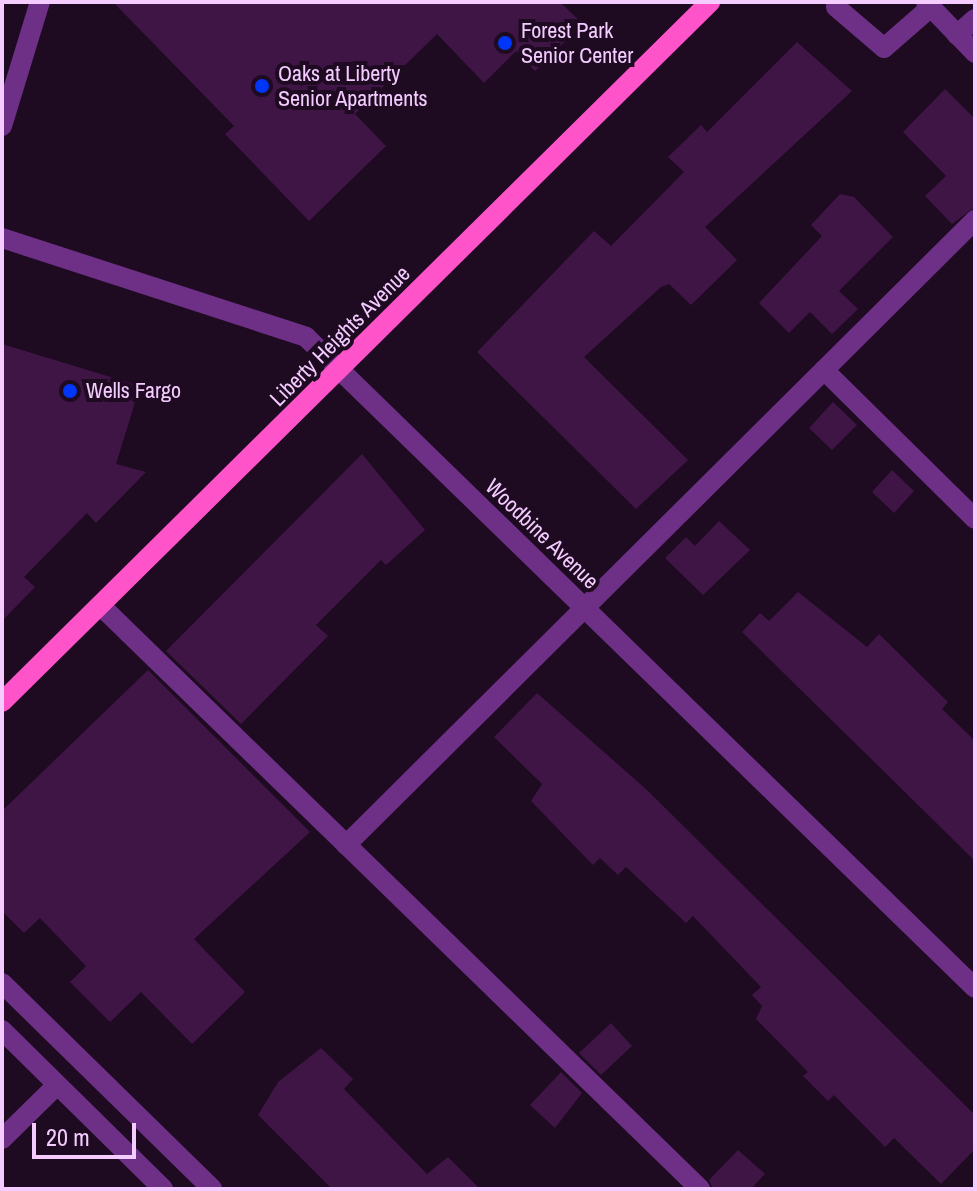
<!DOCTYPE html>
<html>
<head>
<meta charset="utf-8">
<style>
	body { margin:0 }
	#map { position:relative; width:977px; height:1191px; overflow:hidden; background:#1e0b22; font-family:"Archivo Narrow",sans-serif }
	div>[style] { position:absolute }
	.building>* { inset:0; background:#3f1545 }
	.minor>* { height:20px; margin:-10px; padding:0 10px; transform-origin:10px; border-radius:10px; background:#6e3086 }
	.major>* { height:20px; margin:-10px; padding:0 10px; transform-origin:10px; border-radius:10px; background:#ff53ca }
	.dots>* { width:22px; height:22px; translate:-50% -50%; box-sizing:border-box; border:4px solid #1e0b22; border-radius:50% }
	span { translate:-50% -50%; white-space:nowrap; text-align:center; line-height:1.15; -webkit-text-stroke:8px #1e0b22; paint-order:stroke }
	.poi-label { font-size:22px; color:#f4ccff }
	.left { translate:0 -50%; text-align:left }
	.street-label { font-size:22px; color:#f4ccff }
	.frame { position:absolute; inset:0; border:4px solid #f4ccff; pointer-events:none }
	.scale { position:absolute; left:32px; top:1123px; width:104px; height:36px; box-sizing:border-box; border:4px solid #f4ccff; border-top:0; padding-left:10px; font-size:24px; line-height:28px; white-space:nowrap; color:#f4ccff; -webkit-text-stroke:6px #1e0b22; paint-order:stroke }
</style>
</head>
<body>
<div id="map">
	<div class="building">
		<div style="clip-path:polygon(113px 2px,560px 2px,583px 24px,535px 71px,516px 51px,484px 83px,437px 34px,355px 114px,386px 146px,309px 221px,225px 134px,234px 126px)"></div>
		<div style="clip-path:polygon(797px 42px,852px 91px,705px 227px,737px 260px,691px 305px,669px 284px,661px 287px,584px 357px,688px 460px,636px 509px,477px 352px,594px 231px,611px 246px,684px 172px,668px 157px,701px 125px,707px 132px)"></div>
		<div style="clip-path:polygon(945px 89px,975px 119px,975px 207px,952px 224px,925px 196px,946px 176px,903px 132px)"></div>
		<div style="clip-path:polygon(840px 194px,854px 197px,893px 237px,839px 291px,858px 309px,832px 334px,810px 312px,789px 333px,759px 303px,822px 236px,811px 225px)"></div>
		<div style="clip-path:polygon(2px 344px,140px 386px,116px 464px,146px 472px,96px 523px,87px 513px,24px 577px,35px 587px,2px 621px)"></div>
		<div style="clip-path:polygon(833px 402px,857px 425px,832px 450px,809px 428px)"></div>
		<div style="clip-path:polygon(362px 454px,425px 530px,386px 565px,381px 560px,316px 625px,328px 636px,241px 724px,166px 651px)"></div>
		<div style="clip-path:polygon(892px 470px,914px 491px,894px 513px,872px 492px)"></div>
		<div style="clip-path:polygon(719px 521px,750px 550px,703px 595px,665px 558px,686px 537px,695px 546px)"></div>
		<div style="clip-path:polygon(798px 592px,867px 647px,879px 634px,948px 702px,942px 709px,975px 741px,975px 861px,742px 632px,760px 613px,769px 621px)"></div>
		<div style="clip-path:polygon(148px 670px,310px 832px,194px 939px,245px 992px,192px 1044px,141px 992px,110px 1022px,70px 982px,86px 966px,40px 918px,24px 933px,2px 911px,2px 811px)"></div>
		<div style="clip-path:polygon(537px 693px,647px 790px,975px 1115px,975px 1149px,941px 1184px,894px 1138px,885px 1147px,834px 1095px,828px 1101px,803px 1076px,808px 1072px,756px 1019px,762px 1006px,752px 995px,761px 987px,693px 916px,686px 923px,626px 867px,618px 875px,600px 858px,593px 865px,531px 801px,542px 784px,494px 737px)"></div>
		<div style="clip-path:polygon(611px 1023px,632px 1046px,601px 1075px,579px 1053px)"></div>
		<div style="clip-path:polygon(321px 1048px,353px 1079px,344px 1089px,427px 1174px,448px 1157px,480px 1189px,332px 1189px,258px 1115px,278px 1082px)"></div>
		<div style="clip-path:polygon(561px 1072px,582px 1093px,555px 1128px,530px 1105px)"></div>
		<div style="clip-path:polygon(738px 1150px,765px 1174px,751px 1189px,713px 1189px,709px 1180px)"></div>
	</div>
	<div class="minor">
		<div style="left:926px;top:2px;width:71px;rotate:46.1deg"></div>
		<div style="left:836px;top:7px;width:63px;rotate:40.5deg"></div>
		<div style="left:884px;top:48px;width:62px;rotate:-41.1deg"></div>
		<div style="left:957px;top:35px;width:24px;rotate:-42deg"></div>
		<div style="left:2px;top:126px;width:130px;rotate:-73deg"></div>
		<div style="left:2px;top:238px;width:320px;rotate:18deg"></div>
		<div style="left:306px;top:337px;width:933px;rotate:44.22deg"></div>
		<div style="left:824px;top:370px;width:212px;rotate:44.6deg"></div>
		<div style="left:101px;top:606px;width:836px;rotate:44.22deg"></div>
		<div style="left:346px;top:845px;width:887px;rotate:-44.82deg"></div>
		<div style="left:2px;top:983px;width:294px;rotate:44.4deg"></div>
		<div style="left:2px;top:1030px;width:226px;rotate:44.6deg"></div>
		<div style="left:2px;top:1139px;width:77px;rotate:-44.5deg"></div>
	</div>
	<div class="major">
		<div style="left:2px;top:702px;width:996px;rotate:-44.67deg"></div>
	</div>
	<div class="dots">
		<div style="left:505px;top:43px;background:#0036f7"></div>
		<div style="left:262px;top:86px;background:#0036f7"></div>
		<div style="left:70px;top:391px;background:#0036f7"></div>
	</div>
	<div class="poi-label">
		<span class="left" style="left:521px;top:43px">Forest Park<br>Senior Center</span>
		<span class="left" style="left:278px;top:86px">Oaks at Liberty<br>Senior Apartments</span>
		<span class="left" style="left:86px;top:391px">Wells Fargo</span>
	</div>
	<div class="street-label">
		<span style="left:340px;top:336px;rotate:-45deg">Liberty Heights Avenue</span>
		<span style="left:542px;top:534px;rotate:44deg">Woodbine Avenue</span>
	</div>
	<div class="frame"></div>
	<div class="scale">20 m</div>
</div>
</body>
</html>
